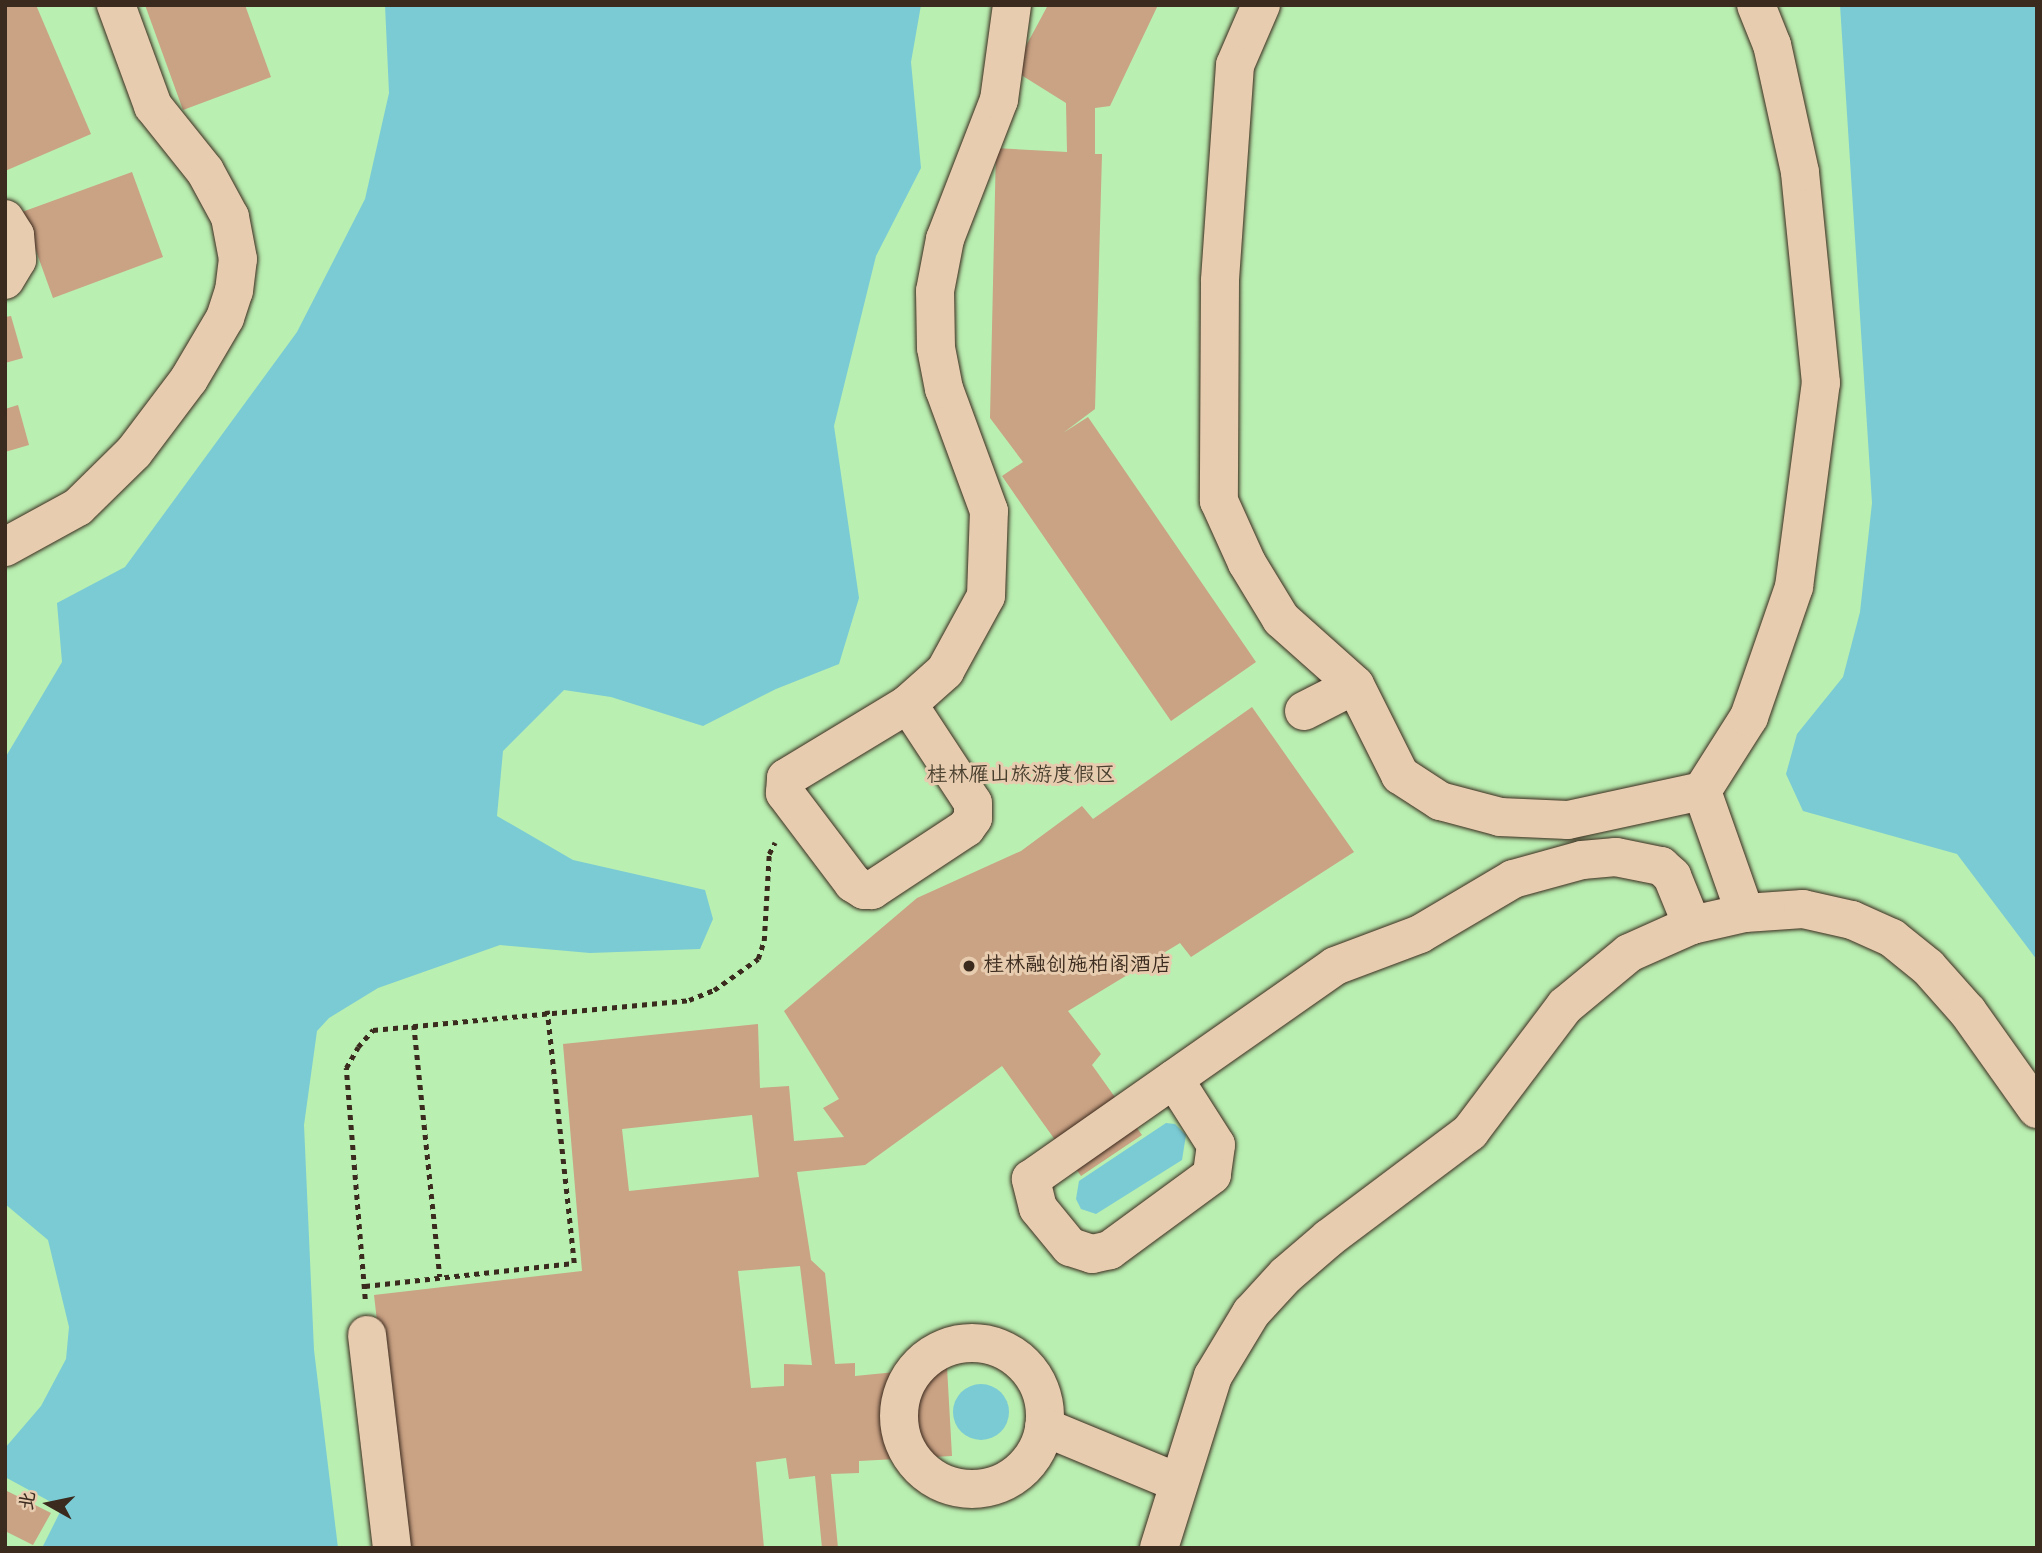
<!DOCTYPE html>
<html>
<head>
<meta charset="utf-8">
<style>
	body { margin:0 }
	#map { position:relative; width:2042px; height:1553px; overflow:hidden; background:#e8caac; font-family:Kalam,"LXGW WenKai TC",sans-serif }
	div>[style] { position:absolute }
	.green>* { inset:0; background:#b9efb1 }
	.water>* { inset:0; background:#7acbd4 }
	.round { border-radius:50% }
	.building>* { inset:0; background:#caa284 }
	.path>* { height:4.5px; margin-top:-2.25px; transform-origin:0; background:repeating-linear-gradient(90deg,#3b2a1e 0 5px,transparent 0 10px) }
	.roads { filter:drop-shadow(0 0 2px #3b2a1e) drop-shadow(0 0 2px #3b2a1e) }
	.minor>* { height:38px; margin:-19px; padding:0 19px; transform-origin:19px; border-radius:19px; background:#e7ccaf }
	.minor>.ring { margin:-19px; padding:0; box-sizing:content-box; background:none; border:38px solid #e7ccaf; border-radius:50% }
	.dots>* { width:19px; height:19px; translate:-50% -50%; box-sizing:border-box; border:4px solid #e7ccaf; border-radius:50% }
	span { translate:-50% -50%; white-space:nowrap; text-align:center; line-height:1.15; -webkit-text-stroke:6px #e7ccaf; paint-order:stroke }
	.park-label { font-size:21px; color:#483e2d }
	.poi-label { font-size:21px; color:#3b2a1e }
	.left { translate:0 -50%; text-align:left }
	.frame { position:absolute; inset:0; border:7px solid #3b2a1e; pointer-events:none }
	.north { position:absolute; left:14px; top:1469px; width:70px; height:70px; -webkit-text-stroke:5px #e7ccaf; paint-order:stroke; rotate:279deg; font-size:19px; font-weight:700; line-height:28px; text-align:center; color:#3b2a1e }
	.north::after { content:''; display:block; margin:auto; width:24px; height:32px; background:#3b2a1e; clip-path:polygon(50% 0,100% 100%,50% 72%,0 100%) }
</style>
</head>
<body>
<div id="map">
	<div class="green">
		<div style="clip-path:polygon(5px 5px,2037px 5px,2037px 1548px,5px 1548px)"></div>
	</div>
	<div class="water">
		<div style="clip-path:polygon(385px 5px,921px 5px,911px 62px,921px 168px,876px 256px,834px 426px,859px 598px,839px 664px,776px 689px,703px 726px,611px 697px,564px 690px,503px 751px,497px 816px,573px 860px,705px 890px,713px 919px,700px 949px,590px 953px,500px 945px,378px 988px,329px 1018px,317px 1031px,304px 1125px,314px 1350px,338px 1548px,42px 1548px,62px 1508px,5px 1477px,5px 1448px,41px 1406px,66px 1359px,69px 1327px,48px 1240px,5px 1204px,5px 758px,62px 662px,57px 603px,125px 567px,297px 332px,365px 199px,389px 93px)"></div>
		<div style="clip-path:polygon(1840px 5px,2037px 5px,2037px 960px,1957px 854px,1803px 811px,1786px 774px,1797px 734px,1843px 677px,1860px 612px,1872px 503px)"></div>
		<div style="clip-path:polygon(1166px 1123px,1175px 1124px,1186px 1135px,1182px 1160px,1096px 1214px,1081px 1209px,1076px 1199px,1079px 1181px)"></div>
		<div class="round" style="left:953px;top:1384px;width:56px;height:56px"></div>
	</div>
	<div class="building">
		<div style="clip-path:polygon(5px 5px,36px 5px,91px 134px,5px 171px)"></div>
		<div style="clip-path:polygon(145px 5px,245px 5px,271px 77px,183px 110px)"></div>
		<div style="clip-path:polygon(1048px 5px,1158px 5px,1110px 106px,1095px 108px,1095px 154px,1102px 154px,1095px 409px,1063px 433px,1088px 417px,1256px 662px,1171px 721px,1002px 476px,1023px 462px,990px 418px,996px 148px,1067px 152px,1066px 103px,1013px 70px)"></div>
		<div style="clip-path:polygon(132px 172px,163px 257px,53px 298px,22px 212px)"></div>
		<div style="clip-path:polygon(11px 316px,23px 358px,5px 363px,5px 317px)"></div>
		<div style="clip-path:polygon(18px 405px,29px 445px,5px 452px,5px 409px)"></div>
		<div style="clip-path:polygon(evenodd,1252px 707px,1354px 852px,1191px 957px,1180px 943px,1068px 1011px,1101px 1054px,1092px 1065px,1142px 1135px,1081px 1176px,1002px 1066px,865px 1165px,797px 1172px,811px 1260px,825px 1273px,835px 1364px,855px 1363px,855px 1376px,947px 1367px,952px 1456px,859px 1461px,859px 1473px,831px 1474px,838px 1548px,822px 1548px,815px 1476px,789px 1479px,786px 1458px,756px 1462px,764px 1548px,403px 1548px,374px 1295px,582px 1271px,563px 1044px,758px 1024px,760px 1088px,789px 1086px,794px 1141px,844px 1137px,823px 1108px,839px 1099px,784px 1011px,917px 898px,1021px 851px,1082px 806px,1093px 819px,1252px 707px,752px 1115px,759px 1177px,629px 1191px,622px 1129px,752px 1115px,1252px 707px,800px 1266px,812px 1365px,784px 1364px,784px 1386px,751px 1388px,738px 1271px,800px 1266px)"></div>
		<div style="clip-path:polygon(5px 1490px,51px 1513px,33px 1545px,5px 1531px)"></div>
	</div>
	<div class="path">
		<div style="left:414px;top:1025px;width:253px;rotate:84.1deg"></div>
		<div style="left:365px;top:1286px;width:210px;rotate:-6.3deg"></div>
		<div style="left:574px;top:1263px;width:254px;rotate:-96.1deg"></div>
		<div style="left:365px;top:1299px;width:232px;rotate:-94.7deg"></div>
		<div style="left:346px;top:1068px;width:24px;rotate:-60deg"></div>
		<div style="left:358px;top:1047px;width:23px;rotate:-49deg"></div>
		<div style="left:373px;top:1030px;width:317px;rotate:-5.4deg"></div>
		<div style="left:689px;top:1000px;width:27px;rotate:-22deg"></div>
		<div style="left:714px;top:990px;width:54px;rotate:-35.2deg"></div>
		<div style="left:758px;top:959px;width:19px;rotate:-72deg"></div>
		<div style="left:764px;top:941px;width:87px;rotate:-86.7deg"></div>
		<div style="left:769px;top:854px;width:13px;rotate:-63deg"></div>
	</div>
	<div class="roads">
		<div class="minor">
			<div style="left:1261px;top:5px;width:65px;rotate:113.4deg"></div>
			<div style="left:1235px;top:65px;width:217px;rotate:94deg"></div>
			<div style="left:1220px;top:281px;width:220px;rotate:90.3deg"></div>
			<div style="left:1219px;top:501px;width:68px;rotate:65.7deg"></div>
			<div style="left:1247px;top:563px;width:66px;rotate:58.7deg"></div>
			<div style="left:1281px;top:619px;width:99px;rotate:41.7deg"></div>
			<div style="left:1355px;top:685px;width:101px;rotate:63.4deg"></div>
			<div style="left:1400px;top:775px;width:48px;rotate:33deg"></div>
			<div style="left:1440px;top:801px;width:62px;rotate:14.9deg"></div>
			<div style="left:1500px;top:817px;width:68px;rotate:2.5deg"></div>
			<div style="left:1568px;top:820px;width:137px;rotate:-12.2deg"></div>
			<div style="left:1702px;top:791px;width:88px;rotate:-57.6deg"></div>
			<div style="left:1749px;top:717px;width:138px;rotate:-70.9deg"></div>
			<div style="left:1794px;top:587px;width:206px;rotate:-82.5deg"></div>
			<div style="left:1821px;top:383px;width:212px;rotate:-95.7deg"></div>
			<div style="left:1800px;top:172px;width:130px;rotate:-102.4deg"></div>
			<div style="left:1772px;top:45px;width:43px;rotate:-111.8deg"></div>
			<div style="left:5px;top:219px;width:19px;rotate:58deg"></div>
			<div style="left:15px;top:235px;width:25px;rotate:85deg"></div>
			<div style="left:17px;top:260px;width:23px;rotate:121deg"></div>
			<div style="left:5px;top:547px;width:83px;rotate:-28.7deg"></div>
			<div style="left:78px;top:507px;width:78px;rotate:-44.5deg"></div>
			<div style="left:134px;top:452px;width:91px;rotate:-53deg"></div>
			<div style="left:189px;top:379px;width:71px;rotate:-59.5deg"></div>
			<div style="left:225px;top:318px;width:28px;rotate:-72deg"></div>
			<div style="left:234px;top:291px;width:32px;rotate:-83deg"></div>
			<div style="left:238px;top:259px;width:43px;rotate:-100.8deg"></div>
			<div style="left:230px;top:217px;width:52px;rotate:-118.5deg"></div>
			<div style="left:205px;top:171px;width:83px;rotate:-128.7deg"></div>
			<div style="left:153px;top:106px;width:108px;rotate:-110.1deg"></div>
			<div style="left:908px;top:704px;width:118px;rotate:56.7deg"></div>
			<div style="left:973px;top:803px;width:15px;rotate:90deg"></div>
			<div style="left:973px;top:818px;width:12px;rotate:125deg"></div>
			<div style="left:966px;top:828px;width:113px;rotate:146.6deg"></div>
			<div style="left:872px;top:890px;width:8px;rotate:180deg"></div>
			<div style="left:864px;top:890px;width:13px;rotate:-148deg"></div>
			<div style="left:853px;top:883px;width:113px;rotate:-127.1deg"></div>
			<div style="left:785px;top:793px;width:15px;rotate:-86deg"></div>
			<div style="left:786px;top:778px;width:143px;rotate:-31.2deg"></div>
			<div style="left:908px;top:704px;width:50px;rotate:-41.7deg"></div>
			<div style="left:945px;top:671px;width:85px;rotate:-61.3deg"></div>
			<div style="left:986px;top:596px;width:85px;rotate:-88deg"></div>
			<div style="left:989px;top:511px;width:130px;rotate:-110.2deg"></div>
			<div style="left:944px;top:389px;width:42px;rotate:-101deg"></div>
			<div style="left:936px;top:348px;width:57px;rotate:-91deg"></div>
			<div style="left:935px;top:291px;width:53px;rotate:-79.1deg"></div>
			<div style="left:945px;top:239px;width:149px;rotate:-68.8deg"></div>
			<div style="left:999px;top:100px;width:96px;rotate:-82.2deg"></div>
			<div style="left:1304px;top:711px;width:57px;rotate:-27deg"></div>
			<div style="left:1702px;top:791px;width:129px;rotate:70.6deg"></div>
			<div style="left:1174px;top:1079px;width:78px;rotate:57.5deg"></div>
			<div style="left:1216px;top:1145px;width:30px;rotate:98deg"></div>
			<div style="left:1212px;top:1175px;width:127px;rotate:143.7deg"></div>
			<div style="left:1110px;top:1250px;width:18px;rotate:167deg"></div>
			<div style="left:1092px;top:1254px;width:23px;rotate:-162deg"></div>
			<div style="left:1070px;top:1247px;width:50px;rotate:-129.4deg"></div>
			<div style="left:1038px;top:1208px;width:30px;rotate:-104deg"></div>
			<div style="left:1031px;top:1179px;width:371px;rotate:-35deg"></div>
			<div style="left:1335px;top:966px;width:91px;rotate:-20.6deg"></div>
			<div style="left:1420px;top:934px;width:108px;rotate:-30.6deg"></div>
			<div style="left:1513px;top:879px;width:72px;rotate:-15.4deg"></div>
			<div style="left:1582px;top:860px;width:34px;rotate:-5deg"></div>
			<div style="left:1616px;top:857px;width:46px;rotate:11.3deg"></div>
			<div style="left:1661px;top:866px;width:15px;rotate:42deg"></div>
			<div style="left:1672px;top:876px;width:53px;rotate:67.8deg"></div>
			<div style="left:367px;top:1335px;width:214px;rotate:83.3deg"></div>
			<div class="ring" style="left:899px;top:1343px;width:108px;height:108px"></div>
			<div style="left:1044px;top:1427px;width:146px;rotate:22.5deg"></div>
			<div style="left:1159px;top:1548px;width:180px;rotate:-72.6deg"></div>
			<div style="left:1213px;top:1376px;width:74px;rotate:-58.9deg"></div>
			<div style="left:1251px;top:1313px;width:52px;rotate:-47.4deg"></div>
			<div style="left:1286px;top:1275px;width:57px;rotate:-40.7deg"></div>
			<div style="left:1329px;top:1238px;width:176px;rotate:-36.9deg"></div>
			<div style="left:1470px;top:1132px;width:158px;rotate:-53deg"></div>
			<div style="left:1565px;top:1006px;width:83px;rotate:-39.6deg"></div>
			<div style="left:1629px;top:953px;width:69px;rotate:-24deg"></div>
			<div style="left:1692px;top:925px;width:54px;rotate:-12.8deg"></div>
			<div style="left:1745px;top:913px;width:58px;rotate:-3.9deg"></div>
			<div style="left:1803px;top:909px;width:50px;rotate:12.7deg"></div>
			<div style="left:1852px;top:920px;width:44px;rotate:24.2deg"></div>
			<div style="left:1892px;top:938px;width:46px;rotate:38.9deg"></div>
			<div style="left:1928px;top:967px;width:60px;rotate:48.4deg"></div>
			<div style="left:1968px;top:1012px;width:119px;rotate:54.6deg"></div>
		</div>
	</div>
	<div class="dots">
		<div style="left:969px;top:966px;background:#3b2a1e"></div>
	</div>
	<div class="park-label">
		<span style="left:1021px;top:776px">桂林雁山旅游度假区</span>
	</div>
	<div class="poi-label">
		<span class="left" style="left:983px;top:966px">桂林融创施柏阁酒店</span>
	</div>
	<div class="frame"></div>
	<div class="north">北</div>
</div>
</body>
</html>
